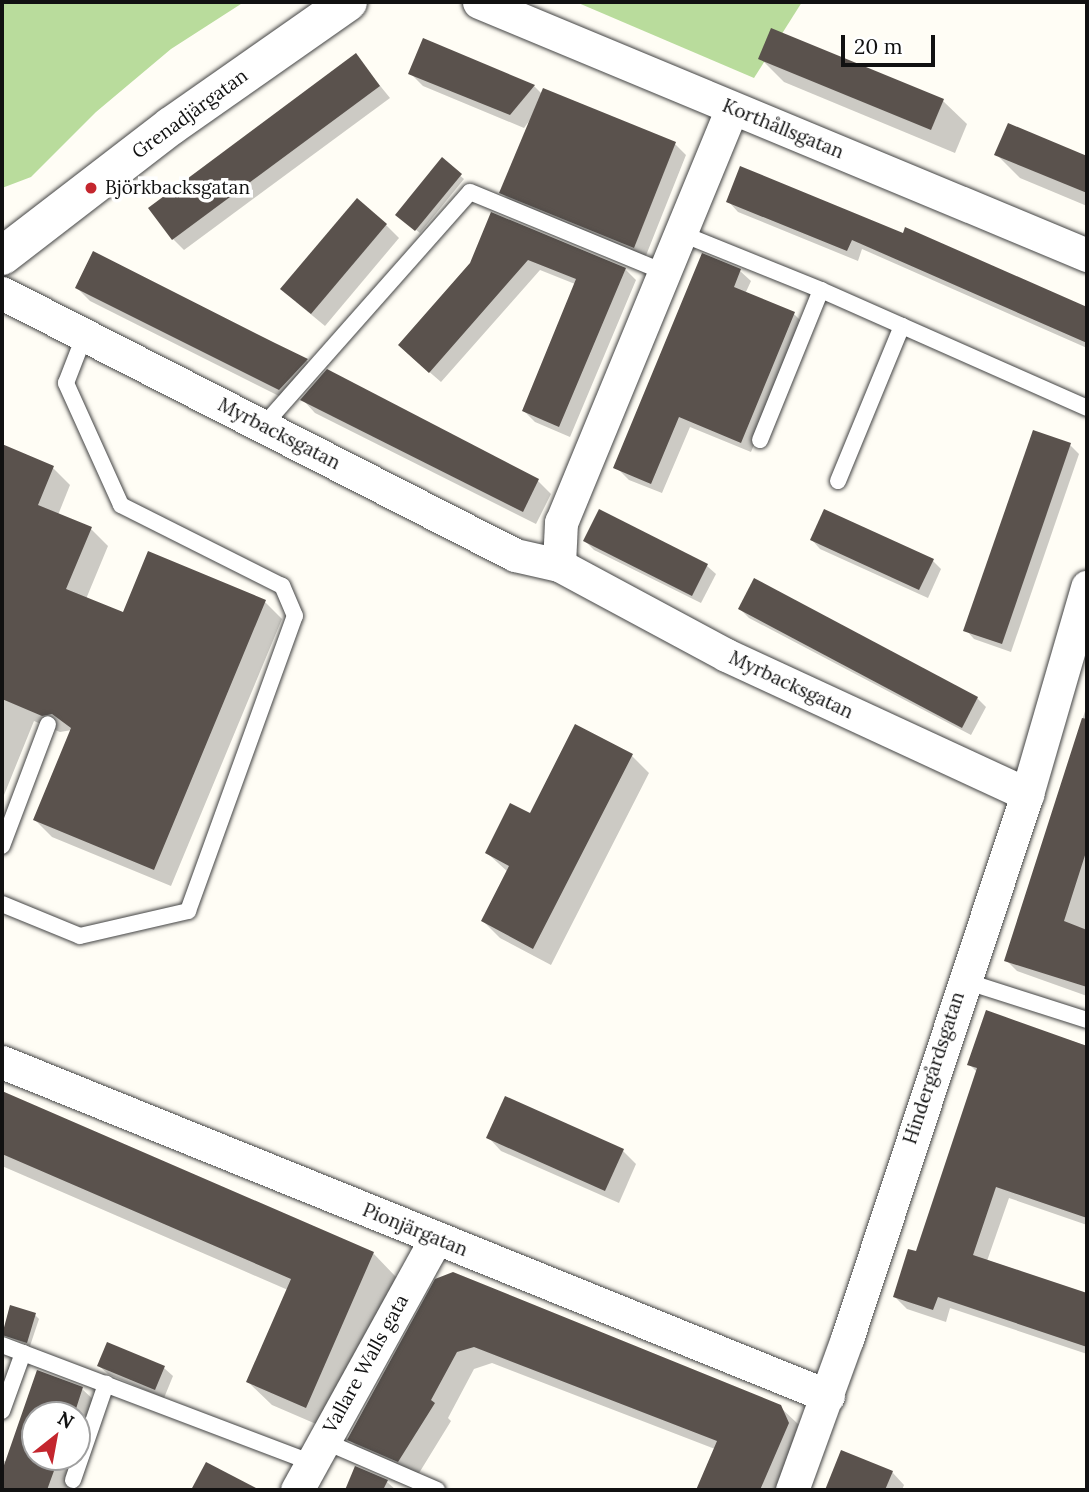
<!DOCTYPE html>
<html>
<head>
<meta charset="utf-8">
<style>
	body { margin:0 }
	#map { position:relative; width:1089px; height:1492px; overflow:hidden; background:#fffdf5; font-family:Lora,serif }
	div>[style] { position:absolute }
	.forest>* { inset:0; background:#b9dc9c }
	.shadow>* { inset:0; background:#0003 }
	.building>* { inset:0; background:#5a524d }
	.roads { filter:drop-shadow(0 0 2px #444) drop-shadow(0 0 2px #444) }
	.service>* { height:16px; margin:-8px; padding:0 8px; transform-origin:8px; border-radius:8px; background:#fff }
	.minor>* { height:33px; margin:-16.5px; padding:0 16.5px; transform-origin:16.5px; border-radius:16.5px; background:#fff }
	.tertiary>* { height:38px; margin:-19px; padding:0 19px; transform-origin:19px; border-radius:19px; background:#fff }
	.dots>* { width:19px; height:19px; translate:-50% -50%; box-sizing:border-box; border:4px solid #fff; border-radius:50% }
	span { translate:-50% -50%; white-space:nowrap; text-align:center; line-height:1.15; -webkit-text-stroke:7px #fff; paint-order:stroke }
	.street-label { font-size:19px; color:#111 }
	.poi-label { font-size:19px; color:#111 }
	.left { translate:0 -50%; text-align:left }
	.frame { position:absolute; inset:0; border:4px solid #111; pointer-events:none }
	.north { position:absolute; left:21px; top:1401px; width:70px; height:70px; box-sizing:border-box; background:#fff; border:2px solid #a0a0a0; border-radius:50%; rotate:31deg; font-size:19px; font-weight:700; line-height:28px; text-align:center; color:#111 }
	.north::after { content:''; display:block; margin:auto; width:24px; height:32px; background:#c4262e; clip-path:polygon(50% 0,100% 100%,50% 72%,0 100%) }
	.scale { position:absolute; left:841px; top:35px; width:94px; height:32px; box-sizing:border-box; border:4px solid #111; border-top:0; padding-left:9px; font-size:21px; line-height:24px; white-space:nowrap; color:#111; -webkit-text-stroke:5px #fff; paint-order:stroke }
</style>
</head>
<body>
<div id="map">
	<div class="forest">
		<div style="clip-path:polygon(2px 2px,244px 2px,171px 49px,96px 112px,31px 177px,2px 188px)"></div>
		<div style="clip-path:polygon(576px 2px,802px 2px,754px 78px)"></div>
	</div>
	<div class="shadow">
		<div style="clip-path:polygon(424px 41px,534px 86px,542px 94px,675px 144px,686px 155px,645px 258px,512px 203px,501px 192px,530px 120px,524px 128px,423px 86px,410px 73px)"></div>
		<div style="clip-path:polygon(356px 56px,390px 98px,184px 250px,173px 239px)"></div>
		<div style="clip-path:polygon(760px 58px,943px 101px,967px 124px,955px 153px,784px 82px)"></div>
		<div style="clip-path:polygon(1009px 126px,1087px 158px,1087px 206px,1020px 178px,997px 155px)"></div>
		<div style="clip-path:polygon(442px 160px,464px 179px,420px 233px,401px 218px)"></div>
		<div style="clip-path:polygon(728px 201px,904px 236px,906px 229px,1087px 309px,1087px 348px,862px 249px,858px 261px,738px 212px)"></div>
		<div style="clip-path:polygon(492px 214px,625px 269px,636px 280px,570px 437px,535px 422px,524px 411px,575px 284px,540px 270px,441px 382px,411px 356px,471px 264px)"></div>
		<div style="clip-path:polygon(386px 225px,399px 238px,325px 326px,296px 302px)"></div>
		<div style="clip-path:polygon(94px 254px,307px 361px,320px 374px,293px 403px,90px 301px,77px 288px)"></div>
		<div style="clip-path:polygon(740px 271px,751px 281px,745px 294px,794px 314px,804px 324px,751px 452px,690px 427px,662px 493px,629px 480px,618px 469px)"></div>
		<div style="clip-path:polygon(303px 400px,538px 481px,551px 494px,536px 524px,315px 413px)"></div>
		<div style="clip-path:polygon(1070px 445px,1079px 454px,1011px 652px,974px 639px,966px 630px)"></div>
		<div style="clip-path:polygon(2px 446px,53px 468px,70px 485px,58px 515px,91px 529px,108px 546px,86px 599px,124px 615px,265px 602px,282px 619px,171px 886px,52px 837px,35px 820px,72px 730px,60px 732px,34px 721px,2px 800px)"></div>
		<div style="clip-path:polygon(812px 540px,933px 561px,941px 569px,928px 598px,820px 549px)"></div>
		<div style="clip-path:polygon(585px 541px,707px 566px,716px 574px,701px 603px,594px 550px)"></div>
		<div style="clip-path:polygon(755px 581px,977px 698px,986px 707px,971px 735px,749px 618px,740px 609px)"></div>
		<div style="clip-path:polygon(1087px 705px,1087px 996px,1017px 971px,1006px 960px)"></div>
		<div style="clip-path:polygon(576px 727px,632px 756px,649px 773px,551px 965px,500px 938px,483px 921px,508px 872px,487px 853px,530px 816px)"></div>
		<div style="clip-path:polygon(987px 1013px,1087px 1046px,1087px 1225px,1009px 1198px,987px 1261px,1087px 1295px,1087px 1354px,950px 1308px,946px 1322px,907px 1309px,895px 1297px,917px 1254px,977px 1072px,969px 1064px)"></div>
		<div style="clip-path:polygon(2px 1093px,373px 1253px,396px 1277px,330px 1430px,272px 1405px,248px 1382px,288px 1290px,2px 1166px)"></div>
		<div style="clip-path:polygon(488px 1137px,623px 1151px,636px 1164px,619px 1203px,501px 1151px)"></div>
		<div style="clip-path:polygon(453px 1274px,780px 1407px,798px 1424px,805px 1441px,784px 1490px,698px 1490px,715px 1449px,492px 1363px,474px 1369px,448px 1418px,451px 1421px,416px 1478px,367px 1456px,349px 1439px)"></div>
		<div style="clip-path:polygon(35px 1315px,39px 1319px,30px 1346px,3px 1334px)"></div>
		<div style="clip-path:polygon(99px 1366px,164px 1368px,173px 1376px,164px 1398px,108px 1374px)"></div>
		<div style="clip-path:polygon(38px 1372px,82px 1389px,96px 1402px,77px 1455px,77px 1415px,35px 1415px,35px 1457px,76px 1457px,68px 1490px,2px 1490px,2px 1460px,7px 1462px)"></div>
		<div style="clip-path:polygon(842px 1452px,892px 1472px,904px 1485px,902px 1490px,827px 1490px)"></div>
		<div style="clip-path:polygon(356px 1468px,387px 1482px,396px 1490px,346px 1490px)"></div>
	</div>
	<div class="building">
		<div style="clip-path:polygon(771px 28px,944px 99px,931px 130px,758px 59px)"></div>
		<div style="clip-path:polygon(423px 38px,535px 85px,510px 115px,408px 74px)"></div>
		<div style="clip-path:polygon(356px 53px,380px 86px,172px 240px,148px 208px)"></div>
		<div style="clip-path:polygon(543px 88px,676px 142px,634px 248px,499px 193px)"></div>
		<div style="clip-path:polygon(1008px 123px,1087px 156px,1087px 193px,994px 155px)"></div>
		<div style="clip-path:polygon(442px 157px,462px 174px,415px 231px,395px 215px)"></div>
		<div style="clip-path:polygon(740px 166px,903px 233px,905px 227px,1087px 307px,1087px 343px,852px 240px,847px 251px,726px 202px)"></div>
		<div style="clip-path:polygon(357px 198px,387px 224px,311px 314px,280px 289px)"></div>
		<div style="clip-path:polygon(491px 212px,626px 268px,559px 427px,522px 411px,576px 279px,528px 260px,429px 373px,398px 345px,470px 263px)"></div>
		<div style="clip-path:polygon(93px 251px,275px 343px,308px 359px,279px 390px,75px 288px)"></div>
		<div style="clip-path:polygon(702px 253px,741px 269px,734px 287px,795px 312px,741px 443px,679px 417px,651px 484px,613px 468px)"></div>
		<div style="clip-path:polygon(327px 369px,539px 479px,523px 512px,300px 400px)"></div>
		<div style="clip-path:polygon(1033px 430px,1071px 443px,1002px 644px,963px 631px)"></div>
		<div style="clip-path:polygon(2px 444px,54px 466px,38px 505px,92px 527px,66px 589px,123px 612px,148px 551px,266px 600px,154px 870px,33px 820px,71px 728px,52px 714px,42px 716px,2px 699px)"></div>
		<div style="clip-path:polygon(599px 509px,708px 564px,692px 596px,583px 541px)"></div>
		<div style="clip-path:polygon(824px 509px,934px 559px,919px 590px,810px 540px)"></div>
		<div style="clip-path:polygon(754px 578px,978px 697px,962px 728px,738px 609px)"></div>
		<div style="clip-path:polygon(1082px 718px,1087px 719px,1087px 849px,1064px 921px,1087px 930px,1087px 987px,1004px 961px)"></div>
		<div style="clip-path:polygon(575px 724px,633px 754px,533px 949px,481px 921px,509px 866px,485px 853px,510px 803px,530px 813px)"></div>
		<div style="clip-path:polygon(986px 1010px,1087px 1046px,1087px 1218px,996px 1187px,973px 1255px,1087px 1293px,1087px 1347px,938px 1297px,933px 1310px,893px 1297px,908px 1249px,916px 1251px,977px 1068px,967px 1065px)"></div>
		<div style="clip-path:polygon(2px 1091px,374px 1252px,306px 1408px,246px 1382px,291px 1279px,2px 1154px)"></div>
		<div style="clip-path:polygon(505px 1096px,624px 1149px,605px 1191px,486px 1138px)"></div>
		<div style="clip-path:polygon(453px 1272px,781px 1405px,789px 1423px,760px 1490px,696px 1490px,717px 1441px,474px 1347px,457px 1352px,431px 1400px,435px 1403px,398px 1462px,347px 1440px,435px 1279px)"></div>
		<div style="clip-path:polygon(10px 1305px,36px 1313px,27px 1343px,2px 1335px)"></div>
		<div style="clip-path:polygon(107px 1342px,165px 1366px,155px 1390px,97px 1366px)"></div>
		<div style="clip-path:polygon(37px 1370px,83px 1387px,74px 1415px,35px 1415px,35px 1457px,59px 1457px,47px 1490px,2px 1490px,2px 1471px)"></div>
		<div style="clip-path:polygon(841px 1450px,893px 1471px,885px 1490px,825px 1490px)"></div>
		<div style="clip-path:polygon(206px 1462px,260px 1490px,191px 1490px)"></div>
		<div style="clip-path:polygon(355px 1466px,388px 1480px,383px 1490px,345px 1490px)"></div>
	</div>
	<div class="roads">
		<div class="service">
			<div style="left:680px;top:233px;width:152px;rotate:22deg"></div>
			<div style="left:821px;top:290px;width:162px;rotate:112.1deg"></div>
			<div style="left:821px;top:290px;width:291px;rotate:23.9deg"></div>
			<div style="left:263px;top:426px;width:312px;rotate:-48.5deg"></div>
			<div style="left:470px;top:192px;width:210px;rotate:22.4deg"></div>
			<div style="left:838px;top:481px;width:168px;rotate:-67.6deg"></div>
			<div style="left:2px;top:846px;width:130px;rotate:-69.3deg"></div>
			<div style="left:2px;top:904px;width:84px;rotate:22.3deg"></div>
			<div style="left:80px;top:936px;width:111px;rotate:-13deg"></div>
			<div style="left:188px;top:911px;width:314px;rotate:-70.1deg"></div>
			<div style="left:295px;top:616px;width:33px;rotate:-113deg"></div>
			<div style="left:282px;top:586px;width:180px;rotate:-153.3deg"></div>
			<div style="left:121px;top:505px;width:134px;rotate:-114.3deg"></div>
			<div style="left:66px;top:383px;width:53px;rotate:-68.8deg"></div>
			<div style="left:962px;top:980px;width:131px;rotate:17.7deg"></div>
			<div style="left:2px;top:1345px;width:332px;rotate:20.8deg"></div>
			<div style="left:2px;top:1411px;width:62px;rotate:-70.1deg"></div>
			<div style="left:324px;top:1441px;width:123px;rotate:23.4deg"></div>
			<div style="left:73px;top:1480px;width:102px;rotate:-71deg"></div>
		</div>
		<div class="minor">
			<div style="left:479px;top:2px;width:659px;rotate:22.59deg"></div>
			<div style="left:732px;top:108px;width:448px;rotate:112.4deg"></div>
			<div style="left:561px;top:522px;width:43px;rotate:92.7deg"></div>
			<div style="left:559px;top:565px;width:190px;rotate:28.3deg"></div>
			<div style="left:726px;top:655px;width:332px;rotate:24.8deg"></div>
			<div style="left:2px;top:293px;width:576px;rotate:27.05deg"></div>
			<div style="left:515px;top:555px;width:45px;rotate:12.8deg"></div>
			<div style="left:2px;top:1062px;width:891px;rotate:22.02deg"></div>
			<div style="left:297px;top:1490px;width:288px;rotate:-61.1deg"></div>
			<div style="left:792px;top:1490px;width:161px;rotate:-70deg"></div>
			<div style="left:847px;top:1339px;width:574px;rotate:-71.72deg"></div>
			<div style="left:1027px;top:794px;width:216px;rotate:-73.8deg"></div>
		</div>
		<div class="tertiary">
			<div style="left:2px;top:256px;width:213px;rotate:-37.6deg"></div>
			<div style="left:171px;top:126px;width:216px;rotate:-35deg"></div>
		</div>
	</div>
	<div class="dots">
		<div style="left:91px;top:188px;background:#c4262e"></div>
	</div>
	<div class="street-label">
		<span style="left:190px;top:114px;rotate:-36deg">Grenadjärgatan</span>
		<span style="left:783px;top:129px;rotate:22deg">Korthållsgatan</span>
		<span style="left:279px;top:434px;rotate:27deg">Myrbacksgatan</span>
		<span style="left:791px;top:685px;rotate:25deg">Myrbacksgatan</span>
		<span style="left:934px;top:1068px;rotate:-72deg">Hindergårdsgatan</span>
		<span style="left:415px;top:1230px;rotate:22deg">Pionjärgatan</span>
		<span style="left:366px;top:1364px;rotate:-61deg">Vallare Walls gata</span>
	</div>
	<div class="poi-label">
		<span class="left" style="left:105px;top:188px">Björkbacksgatan</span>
	</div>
	<div class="frame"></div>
	<div class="north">N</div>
	<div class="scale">20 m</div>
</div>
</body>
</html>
